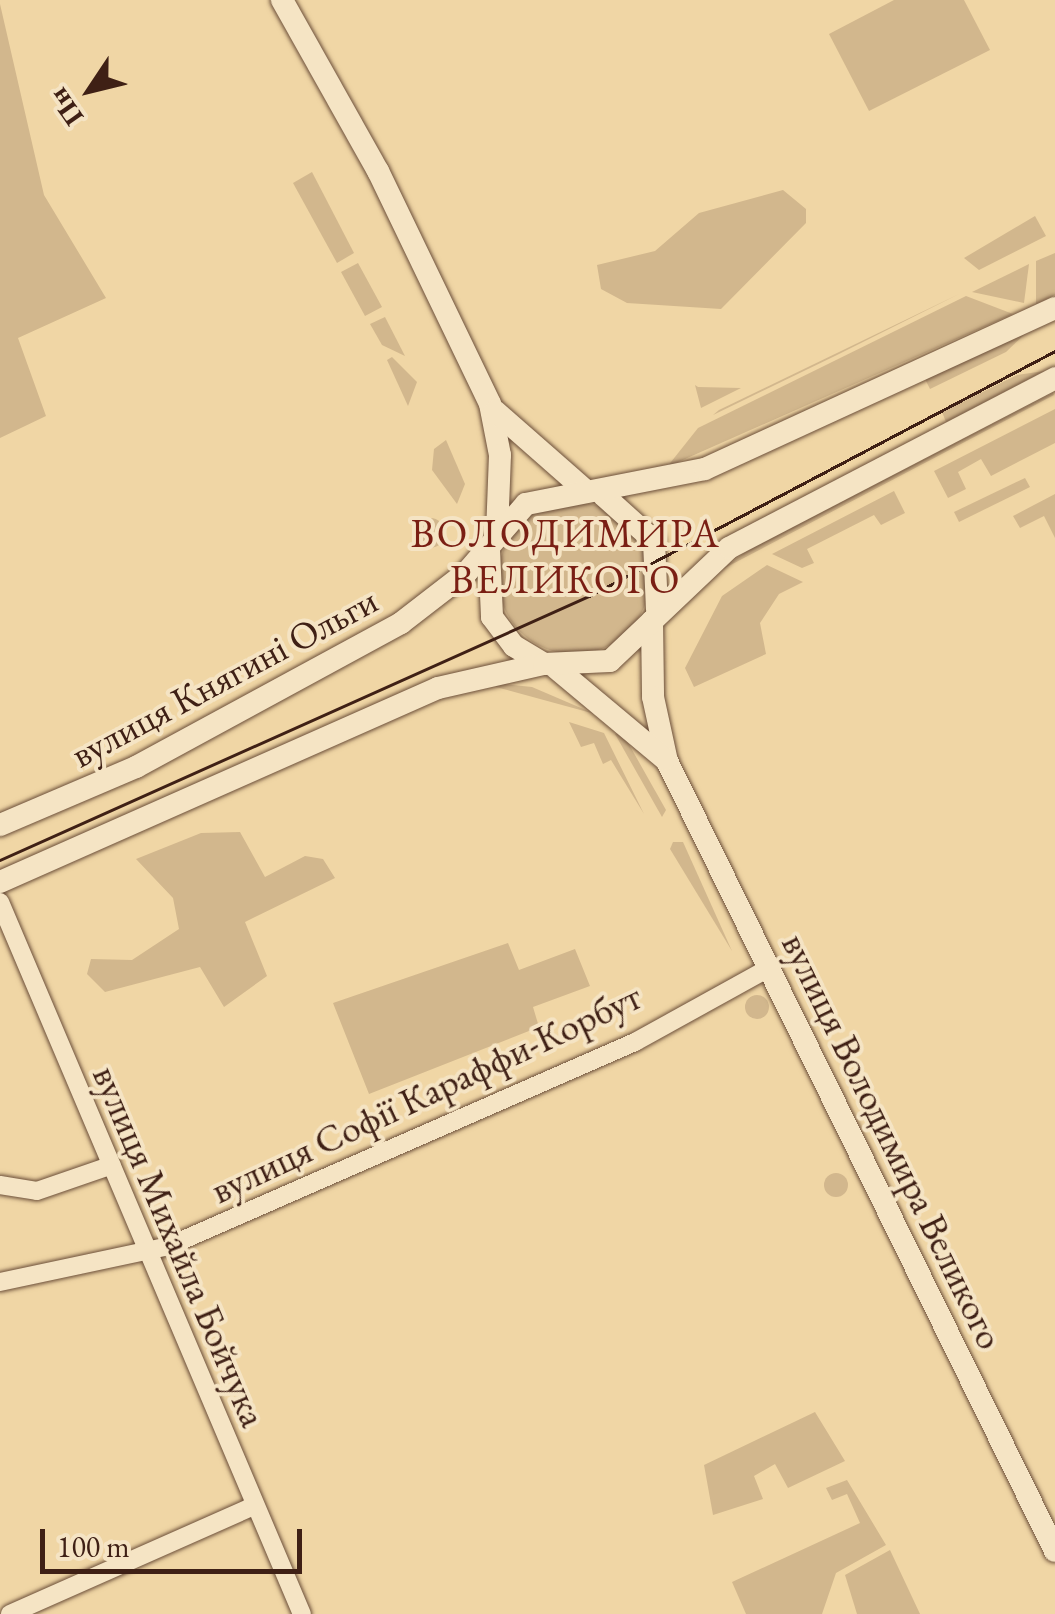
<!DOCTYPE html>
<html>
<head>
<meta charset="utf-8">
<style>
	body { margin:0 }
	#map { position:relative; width:1055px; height:1614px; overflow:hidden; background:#f0d6a5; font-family:"EB Garamond",serif }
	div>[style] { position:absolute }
	.green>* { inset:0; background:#d2b78d }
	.round { border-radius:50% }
	.roads { filter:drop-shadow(0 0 2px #6b4e39) drop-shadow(0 0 2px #6b4e39) }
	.minor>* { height:18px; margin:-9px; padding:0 9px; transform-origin:9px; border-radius:9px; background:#f5e4c4 }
	.secondary>* { height:22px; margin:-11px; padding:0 11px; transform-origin:11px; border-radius:11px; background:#f5e4c4 }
	.tram>* { height:2.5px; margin:-1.25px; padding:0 1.25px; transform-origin:1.25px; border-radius:1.25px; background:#3f2015 }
	span { translate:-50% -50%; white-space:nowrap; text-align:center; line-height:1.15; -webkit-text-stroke:8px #f5e4c4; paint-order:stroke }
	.street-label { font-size:38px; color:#3f2015 }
	.neighbourhood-label { font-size:40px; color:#7a1f14; letter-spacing:2.5px }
	.north { position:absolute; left:40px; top:40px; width:100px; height:100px; -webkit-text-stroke:8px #f5e4c4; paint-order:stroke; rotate:235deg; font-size:28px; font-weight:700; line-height:40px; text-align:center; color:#3f2015 }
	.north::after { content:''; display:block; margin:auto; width:35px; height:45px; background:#3f2015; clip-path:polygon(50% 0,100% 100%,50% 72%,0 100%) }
	.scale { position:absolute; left:40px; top:1529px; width:262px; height:45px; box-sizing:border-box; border:5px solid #3f2015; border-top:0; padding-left:12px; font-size:30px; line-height:35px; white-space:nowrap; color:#3f2015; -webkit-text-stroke:8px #f5e4c4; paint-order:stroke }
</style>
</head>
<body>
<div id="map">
	<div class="green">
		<div style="clip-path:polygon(894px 0,964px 0,990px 50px,869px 111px,829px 34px)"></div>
		<div style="clip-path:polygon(0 4px,44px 195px,106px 298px,18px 338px,46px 416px,0 438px)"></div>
		<div style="clip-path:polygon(312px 172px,354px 253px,337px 263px,293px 183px)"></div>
		<div style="clip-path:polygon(783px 190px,806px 209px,806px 223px,721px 309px,627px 303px,601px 289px,597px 265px,655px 251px,699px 213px)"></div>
		<div style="clip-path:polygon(1035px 216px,1046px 236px,979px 270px,964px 258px)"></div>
		<div style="clip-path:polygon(1055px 253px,1055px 295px,1036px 304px,1036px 261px)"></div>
		<div style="clip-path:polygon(358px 263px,382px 307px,365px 316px,341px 272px)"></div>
		<div style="clip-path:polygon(1029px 264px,1024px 303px,972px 292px)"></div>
		<div style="clip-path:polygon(959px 294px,837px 355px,713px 415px,719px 410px)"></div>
		<div style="clip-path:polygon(966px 296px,1013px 314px,667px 467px,698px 428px)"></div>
		<div style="clip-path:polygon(385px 317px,405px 356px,382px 345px,370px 324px)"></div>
		<div style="clip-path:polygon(1027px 332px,1006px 352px,930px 389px,925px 379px)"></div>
		<div style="clip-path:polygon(392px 357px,417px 382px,408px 406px,387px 360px)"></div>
		<div style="clip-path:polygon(1044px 371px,946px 422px,942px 412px,1017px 375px)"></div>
		<div style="clip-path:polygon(695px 385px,698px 387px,741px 388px,701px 408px)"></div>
		<div style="clip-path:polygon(1053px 393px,1054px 395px,721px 570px,747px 551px)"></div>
		<div style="clip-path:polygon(1055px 409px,1055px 443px,991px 476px,981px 459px,958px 472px,966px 489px,948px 498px,934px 471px)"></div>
		<div style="clip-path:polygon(446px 440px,465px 484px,457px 504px,432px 470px,434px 449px)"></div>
		<div style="clip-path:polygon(1025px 478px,1030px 487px,959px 522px,954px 512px)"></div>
		<div style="clip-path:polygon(894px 491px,905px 513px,881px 525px,874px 515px,807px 549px,814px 563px,802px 568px,772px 554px)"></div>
		<div style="clip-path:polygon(1055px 494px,1055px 538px,1044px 516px,1020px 528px,1013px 516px)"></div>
		<div class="round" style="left:498px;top:502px;width:152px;height:152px"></div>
		<div class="round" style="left:415px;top:518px;width:30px;height:30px"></div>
		<div style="clip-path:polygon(767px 565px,803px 582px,779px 594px,760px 623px,766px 654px,694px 687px,685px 668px,722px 596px)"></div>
		<div style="clip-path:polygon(495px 683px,532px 687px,595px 714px,496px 687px)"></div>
		<div style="clip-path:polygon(569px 722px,604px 733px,644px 814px,611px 760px,603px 764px,594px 743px,581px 747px)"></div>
		<div style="clip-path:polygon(622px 732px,666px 810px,662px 817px,615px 734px)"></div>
		<div style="clip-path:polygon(240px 832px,265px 877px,305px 856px,323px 859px,335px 878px,245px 922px,267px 976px,224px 1007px,200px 967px,105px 992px,87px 974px,91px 959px,132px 960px,179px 929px,173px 898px,136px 859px,201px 833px)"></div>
		<div style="clip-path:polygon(673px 842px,683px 842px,732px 951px,670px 849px)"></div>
		<div style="clip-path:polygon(508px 943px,519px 970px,575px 949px,590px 986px,533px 1007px,539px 1027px,369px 1094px,333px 1003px)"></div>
		<div class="round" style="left:745px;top:995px;width:24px;height:24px"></div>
		<div class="round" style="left:824px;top:1173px;width:24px;height:24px"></div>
		<div style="clip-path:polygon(815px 1412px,845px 1461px,788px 1488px,775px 1464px,754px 1476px,763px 1499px,713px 1515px,704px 1465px)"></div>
		<div style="clip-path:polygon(847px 1480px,886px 1545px,836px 1573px,822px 1614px,746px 1614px,732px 1582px,860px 1523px,847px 1494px,832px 1500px,826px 1488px)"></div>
		<div style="clip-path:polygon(890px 1550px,920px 1614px,857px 1614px,845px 1575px)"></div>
	</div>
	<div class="roads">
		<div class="minor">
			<div style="left:0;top:902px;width:773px;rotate:67.02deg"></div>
			<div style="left:0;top:1185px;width:37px;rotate:9deg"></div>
			<div style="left:37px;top:1191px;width:79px;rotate:-19.1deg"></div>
			<div style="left:0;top:1282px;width:173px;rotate:-12deg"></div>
			<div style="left:169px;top:1246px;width:509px;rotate:-23.64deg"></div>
			<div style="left:635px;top:1042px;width:153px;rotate:-28.9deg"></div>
			<div style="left:10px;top:1614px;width:267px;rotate:-23.9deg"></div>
		</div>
		<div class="secondary">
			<div style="left:282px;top:0;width:196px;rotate:60.7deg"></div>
			<div style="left:378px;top:171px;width:259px;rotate:64.3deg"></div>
			<div style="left:490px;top:404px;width:52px;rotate:78.9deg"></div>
			<div style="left:500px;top:455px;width:78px;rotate:92.2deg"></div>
			<div style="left:495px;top:411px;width:121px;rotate:41.3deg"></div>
			<div style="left:603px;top:495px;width:69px;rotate:42deg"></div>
			<div style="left:654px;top:541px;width:68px;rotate:87.5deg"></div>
			<div style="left:489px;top:550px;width:67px;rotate:87.4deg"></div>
			<div style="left:492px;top:617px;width:36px;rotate:53deg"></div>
			<div style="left:514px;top:646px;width:35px;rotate:31deg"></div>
			<div style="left:652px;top:621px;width:76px;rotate:89.2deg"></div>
			<div style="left:653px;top:697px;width:66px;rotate:77.7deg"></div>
			<div style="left:667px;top:761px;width:880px;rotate:63.84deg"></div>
			<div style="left:556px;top:668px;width:142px;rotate:39.9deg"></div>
			<div style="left:0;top:825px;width:148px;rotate:-23.1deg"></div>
			<div style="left:136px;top:767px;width:302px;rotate:-28.5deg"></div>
			<div style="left:401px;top:623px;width:83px;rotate:-37.7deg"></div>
			<div style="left:467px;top:572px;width:90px;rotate:-49.1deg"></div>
			<div style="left:526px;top:504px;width:182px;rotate:-11.1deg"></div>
			<div style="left:705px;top:469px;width:385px;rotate:-24.7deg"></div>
			<div style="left:0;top:882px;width:479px;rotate:-23.9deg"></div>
			<div style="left:438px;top:688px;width:109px;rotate:-12.8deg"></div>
			<div style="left:544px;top:664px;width:66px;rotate:-2.6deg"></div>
			<div style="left:610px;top:661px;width:164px;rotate:-43.5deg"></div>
			<div style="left:729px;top:548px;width:368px;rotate:-27.5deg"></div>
		</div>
	</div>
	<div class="tram">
		<div style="left:0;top:860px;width:645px;rotate:-24.14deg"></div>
		<div style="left:589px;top:596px;width:526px;rotate:-27.73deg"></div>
	</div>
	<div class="street-label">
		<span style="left:224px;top:677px;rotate:-28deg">вулиця Княгині Ольги</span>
		<span style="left:426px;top:1093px;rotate:-25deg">вулиця Софії Караффи-Корбут</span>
		<span style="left:893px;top:1141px;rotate:64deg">вулиця Володимира Великого</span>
		<span style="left:180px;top:1246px;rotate:67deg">вулиця Михайла Бойчука</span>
	</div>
	<div class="neighbourhood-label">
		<span style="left:566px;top:556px">ВОЛОДИМИРА<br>ВЕЛИКОГО</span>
	</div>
	<div class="north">Пн</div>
	<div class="scale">100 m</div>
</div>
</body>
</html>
